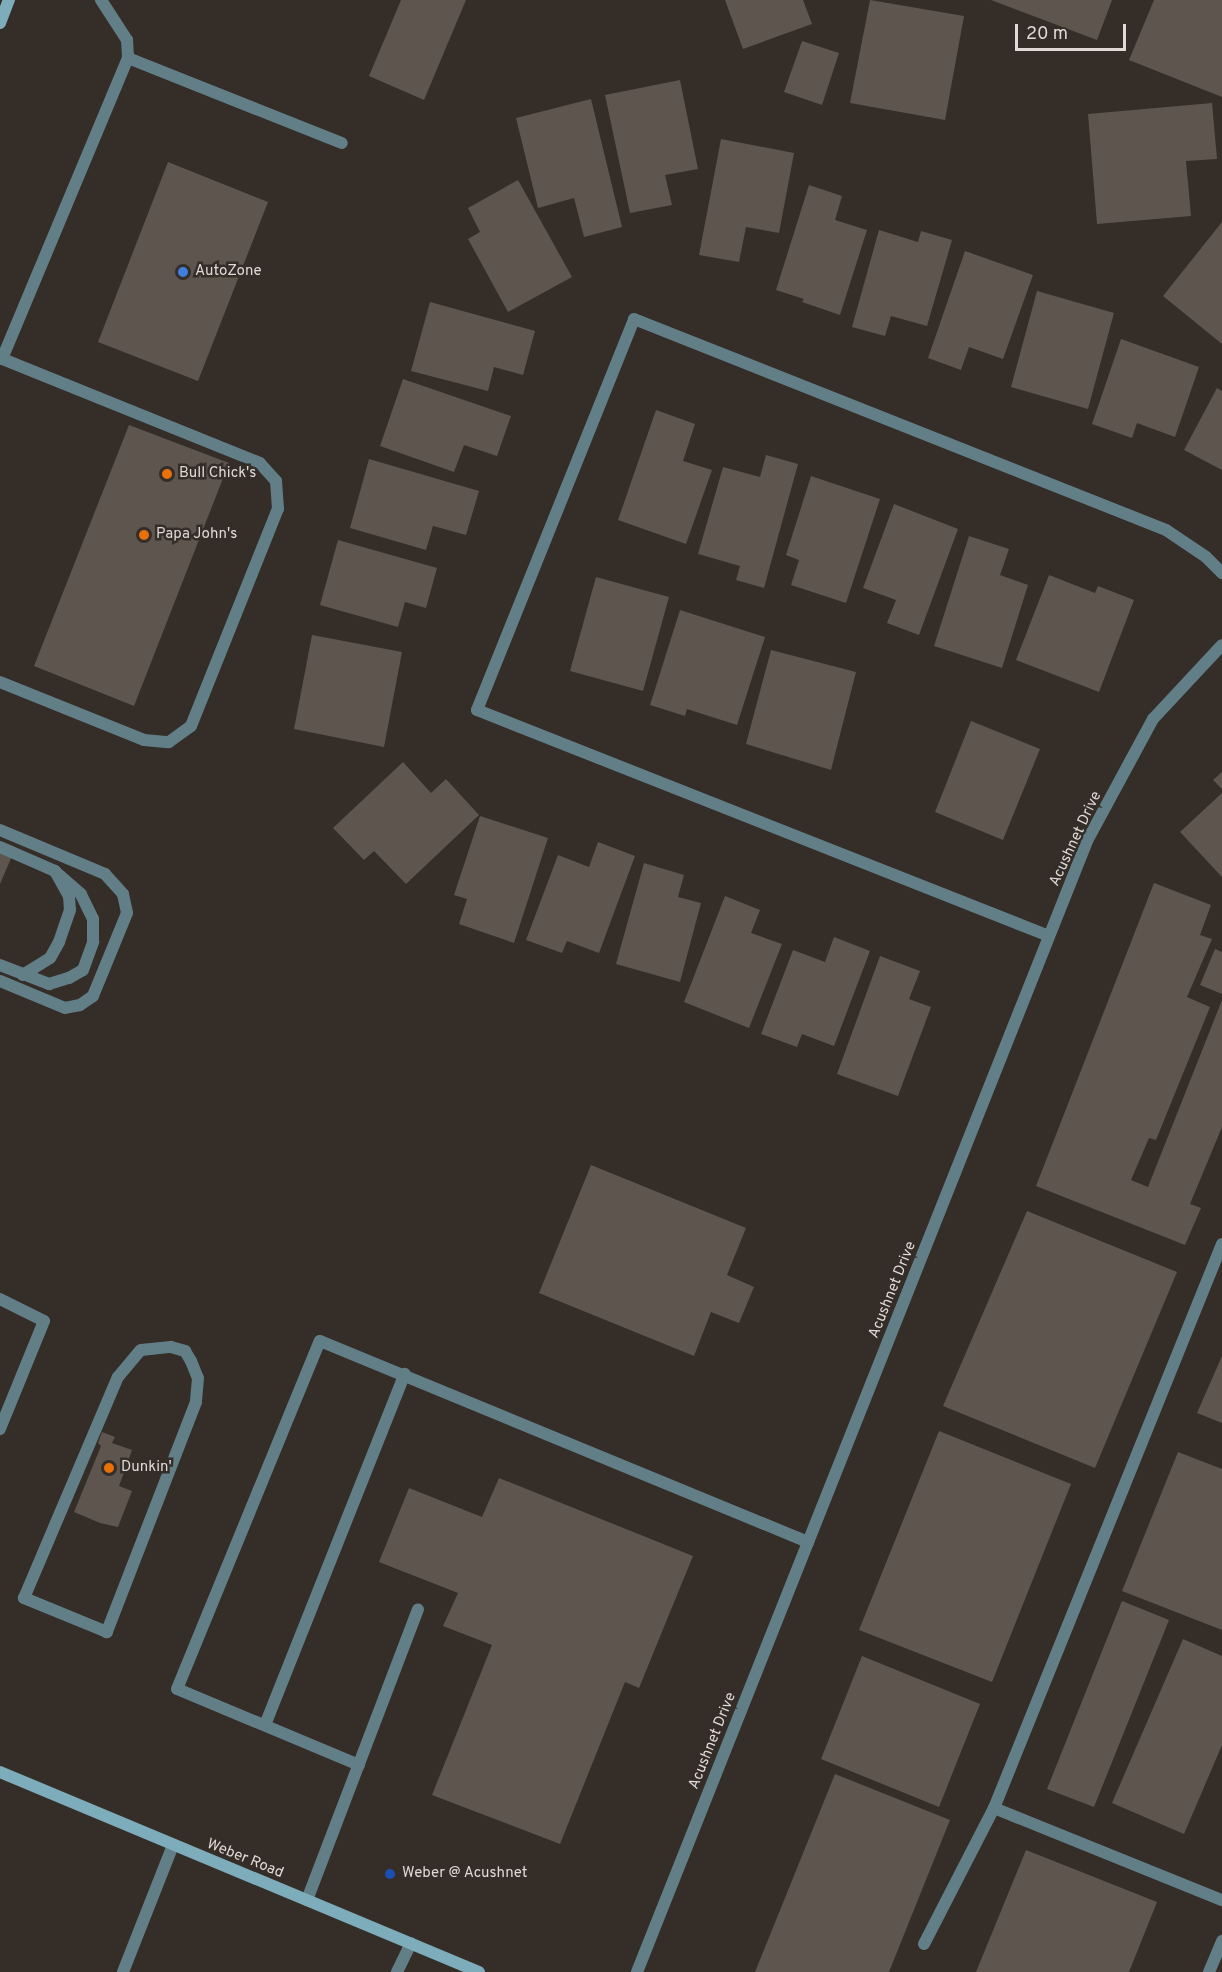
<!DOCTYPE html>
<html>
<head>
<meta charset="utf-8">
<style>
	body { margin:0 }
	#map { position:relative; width:1222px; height:1972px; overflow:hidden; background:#352d28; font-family:Overpass,sans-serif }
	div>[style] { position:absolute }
	.building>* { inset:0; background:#5e554f }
	.service>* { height:12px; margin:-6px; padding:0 6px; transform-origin:6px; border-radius:6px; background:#627f88 }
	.minor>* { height:12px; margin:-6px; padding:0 6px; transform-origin:6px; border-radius:6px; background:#627f88 }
	.tertiary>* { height:12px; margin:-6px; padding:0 6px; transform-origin:6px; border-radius:6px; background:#627f88 }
	.secondary>* { height:12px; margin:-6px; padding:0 6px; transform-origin:6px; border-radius:6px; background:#7dacba }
	.dots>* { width:16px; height:16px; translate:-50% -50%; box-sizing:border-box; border:3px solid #352d28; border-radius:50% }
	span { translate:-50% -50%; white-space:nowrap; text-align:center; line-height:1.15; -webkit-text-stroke:5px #352d28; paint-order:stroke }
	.poi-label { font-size:15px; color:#dfdad6 }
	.left { translate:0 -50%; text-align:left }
	.street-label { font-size:15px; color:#dfdad6 }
	.scale { position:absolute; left:1015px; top:24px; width:111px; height:27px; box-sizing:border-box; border:3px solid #dfdad6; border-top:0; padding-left:8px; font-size:18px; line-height:21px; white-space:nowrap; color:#dfdad6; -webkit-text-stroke:4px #352d28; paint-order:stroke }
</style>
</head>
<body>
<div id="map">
	<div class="building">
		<div style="clip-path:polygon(401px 0,466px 0,424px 100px,369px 76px)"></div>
		<div style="clip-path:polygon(725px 0,803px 0,812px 24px,743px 49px)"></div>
		<div style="clip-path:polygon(870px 0,964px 16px,945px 120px,850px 103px)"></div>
		<div style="clip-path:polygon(991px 0,1112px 0,1097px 40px)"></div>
		<div style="clip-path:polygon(1154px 0,1222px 0,1222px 97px,1129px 60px)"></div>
		<div style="clip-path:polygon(802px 41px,839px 53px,822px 105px,784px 92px)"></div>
		<div style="clip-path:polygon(680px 80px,698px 169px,665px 175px,672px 205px,630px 213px,605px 95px)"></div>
		<div style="clip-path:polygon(591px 99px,622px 227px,584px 237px,574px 198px,538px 208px,516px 118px)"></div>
		<div style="clip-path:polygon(1212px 103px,1217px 159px,1186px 161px,1191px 216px,1097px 224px,1088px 114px)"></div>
		<div style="clip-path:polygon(721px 139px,794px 153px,779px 233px,746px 227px,739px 262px,699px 255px)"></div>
		<div style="clip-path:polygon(168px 162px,268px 202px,198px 381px,98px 342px)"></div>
		<div style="clip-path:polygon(518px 180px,572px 277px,508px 312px,468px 239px,480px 232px,468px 208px)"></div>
		<div style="clip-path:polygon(809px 185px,842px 196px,835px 220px,867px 230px,840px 315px,802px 302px,804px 299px,776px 290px)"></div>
		<div style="clip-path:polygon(1222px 222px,1222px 344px,1163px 296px)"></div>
		<div style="clip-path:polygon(879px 230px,918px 242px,921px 231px,952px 240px,927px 326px,891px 316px,885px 336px,852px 327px)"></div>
		<div style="clip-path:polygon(965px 251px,1033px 275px,1003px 359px,969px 347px,961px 370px,928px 358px)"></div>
		<div style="clip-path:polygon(1037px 291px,1114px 313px,1088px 409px,1011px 387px)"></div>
		<div style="clip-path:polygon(430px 302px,535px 331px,523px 375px,494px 367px,488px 391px,411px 371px)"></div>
		<div style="clip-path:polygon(1121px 339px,1199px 367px,1175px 437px,1137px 423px,1132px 438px,1092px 424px)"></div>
		<div style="clip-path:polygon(403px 379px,511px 416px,497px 456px,464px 445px,454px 472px,380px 446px)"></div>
		<div style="clip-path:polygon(1217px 388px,1222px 391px,1222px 470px,1184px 450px)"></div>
		<div style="clip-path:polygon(656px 410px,695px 424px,683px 461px,712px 470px,686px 544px,618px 520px)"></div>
		<div style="clip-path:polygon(129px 425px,229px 463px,134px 706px,34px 666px)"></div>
		<div style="clip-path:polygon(766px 455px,798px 464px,764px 588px,736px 580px,740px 566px,698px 554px,723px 467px,760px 477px)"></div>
		<div style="clip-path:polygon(369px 459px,479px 491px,466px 535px,433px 526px,426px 550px,350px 528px)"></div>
		<div style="clip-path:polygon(811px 476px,880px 499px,846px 603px,791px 585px,799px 560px,786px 555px)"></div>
		<div style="clip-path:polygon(894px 504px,958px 529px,919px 635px,887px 623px,896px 600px,863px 588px)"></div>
		<div style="clip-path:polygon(969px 536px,1009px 549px,1000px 575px,1028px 585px,1002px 668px,934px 646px)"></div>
		<div style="clip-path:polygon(338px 540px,437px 568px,426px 608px,405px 602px,398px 627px,320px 605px)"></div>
		<div style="clip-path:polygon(1049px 575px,1095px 593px,1098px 586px,1134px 600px,1099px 692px,1016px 660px)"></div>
		<div style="clip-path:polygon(596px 577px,669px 597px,643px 691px,570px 671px)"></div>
		<div style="clip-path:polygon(680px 610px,765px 637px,737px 725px,687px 709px,685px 716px,650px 705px)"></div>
		<div style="clip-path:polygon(312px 635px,402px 652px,384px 747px,294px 729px)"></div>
		<div style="clip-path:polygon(771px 650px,856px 672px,831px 770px,746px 744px)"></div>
		<div style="clip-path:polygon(971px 721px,1040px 749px,1003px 840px,935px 812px)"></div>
		<div style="clip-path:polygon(403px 762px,431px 793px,446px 779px,479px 815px,406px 884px,374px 851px,364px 860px,333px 828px)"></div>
		<div style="clip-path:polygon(1222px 772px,1222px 789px,1213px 780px)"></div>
		<div style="clip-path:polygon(1222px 793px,1222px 877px,1180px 832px)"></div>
		<div style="clip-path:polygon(480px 816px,548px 838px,514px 943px,459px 924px,467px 899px,454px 895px)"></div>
		<div style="clip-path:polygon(598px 842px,635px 856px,599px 953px,567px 941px,562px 953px,526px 940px,558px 855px,589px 867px)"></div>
		<div style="clip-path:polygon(0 851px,12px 856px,0 884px)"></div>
		<div style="clip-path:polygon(644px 863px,684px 875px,678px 897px,701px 903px,680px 982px,616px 964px)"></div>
		<div style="clip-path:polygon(1154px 883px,1211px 905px,1200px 935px,1212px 939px,1187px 997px,1210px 1007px,1156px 1140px,1149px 1138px,1131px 1180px,1148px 1187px,1222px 1000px,1222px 1127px,1190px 1204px,1201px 1208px,1185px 1245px,1036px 1186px)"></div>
		<div style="clip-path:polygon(725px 896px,760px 910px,751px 933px,782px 944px,749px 1028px,684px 1002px)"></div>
		<div style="clip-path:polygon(834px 937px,870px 951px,834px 1046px,802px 1034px,797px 1047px,761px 1034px,793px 950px,825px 962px)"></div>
		<div style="clip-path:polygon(1215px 949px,1222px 952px,1222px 994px,1200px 985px)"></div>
		<div style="clip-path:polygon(880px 956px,920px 971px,909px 999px,931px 1007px,898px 1096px,837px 1074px)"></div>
		<div style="clip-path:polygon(591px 1165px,746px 1228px,727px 1275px,754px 1287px,739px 1323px,711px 1312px,694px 1356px,539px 1293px)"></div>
		<div style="clip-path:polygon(1027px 1211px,1177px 1272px,1095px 1468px,943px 1406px)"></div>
		<div style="clip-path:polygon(1222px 1356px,1222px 1423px,1197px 1413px)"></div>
		<div style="clip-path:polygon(939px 1431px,1071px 1484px,992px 1682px,859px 1630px)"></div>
		<div style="clip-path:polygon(102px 1432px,115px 1437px,112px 1443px,132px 1450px,119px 1486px,132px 1491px,118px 1527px,100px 1523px,74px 1512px,101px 1446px,98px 1443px)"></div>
		<div style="clip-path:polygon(1178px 1452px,1222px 1469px,1222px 1630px,1122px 1591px)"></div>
		<div style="clip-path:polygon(499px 1478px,693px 1556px,639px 1688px,625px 1682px,560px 1844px,432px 1795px,492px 1645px,443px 1626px,458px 1593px,379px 1562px,409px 1488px,482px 1517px)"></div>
		<div style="clip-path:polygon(1122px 1601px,1169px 1620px,1094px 1807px,1047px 1789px)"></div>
		<div style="clip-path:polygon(1183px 1639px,1222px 1656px,1222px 1745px,1184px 1834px,1112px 1803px)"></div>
		<div style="clip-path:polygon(862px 1656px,980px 1704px,939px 1807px,821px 1759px)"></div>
		<div style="clip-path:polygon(835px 1774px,950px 1820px,889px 1972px,755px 1972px)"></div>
		<div style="clip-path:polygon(1026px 1850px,1157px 1902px,1129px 1972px,976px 1972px)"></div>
	</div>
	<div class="service">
		<div style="left:128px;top:58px;width:230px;rotate:21.7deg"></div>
		<div style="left:0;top:682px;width:155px;rotate:21.9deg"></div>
		<div style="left:144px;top:740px;width:25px;rotate:5deg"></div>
		<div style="left:169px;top:742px;width:27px;rotate:-36deg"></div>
		<div style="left:191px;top:726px;width:234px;rotate:-68.2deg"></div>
		<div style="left:278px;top:509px;width:28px;rotate:-94deg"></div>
		<div style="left:276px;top:481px;width:24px;rotate:-132deg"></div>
		<div style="left:260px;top:463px;width:278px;rotate:-158deg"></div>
		<div style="left:2px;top:359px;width:326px;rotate:-67.3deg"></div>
		<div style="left:128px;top:58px;width:18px;rotate:-93deg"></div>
		<div style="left:127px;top:40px;width:48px;rotate:-123deg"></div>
		<div style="left:0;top:830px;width:114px;rotate:22.7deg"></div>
		<div style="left:105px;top:874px;width:27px;rotate:48deg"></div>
		<div style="left:123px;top:894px;width:19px;rotate:78deg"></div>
		<div style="left:127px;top:913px;width:90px;rotate:112.3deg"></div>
		<div style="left:93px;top:996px;width:16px;rotate:145deg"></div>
		<div style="left:80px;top:1005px;width:15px;rotate:169deg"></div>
		<div style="left:65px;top:1008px;width:70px;rotate:-157.4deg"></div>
		<div style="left:0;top:847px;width:60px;rotate:23.6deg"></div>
		<div style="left:55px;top:871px;width:29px;rotate:61deg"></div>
		<div style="left:69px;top:896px;width:14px;rotate:86deg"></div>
		<div style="left:70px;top:910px;width:34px;rotate:109deg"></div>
		<div style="left:59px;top:942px;width:18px;rotate:119deg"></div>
		<div style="left:50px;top:958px;width:32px;rotate:148deg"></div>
		<div style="left:0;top:965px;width:53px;rotate:21.2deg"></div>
		<div style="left:49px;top:984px;width:21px;rotate:-17deg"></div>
		<div style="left:69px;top:978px;width:16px;rotate:-30deg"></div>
		<div style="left:83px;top:970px;width:30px;rotate:-70deg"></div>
		<div style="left:93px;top:942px;width:23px;rotate:-90deg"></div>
		<div style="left:93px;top:919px;width:28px;rotate:-116deg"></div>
		<div style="left:81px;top:894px;width:35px;rotate:-139deg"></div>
		<div style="left:1222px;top:1244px;width:608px;rotate:112.01deg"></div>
		<div style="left:994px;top:1808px;width:246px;rotate:22deg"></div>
		<div style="left:0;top:1299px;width:49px;rotate:26.6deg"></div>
		<div style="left:44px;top:1321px;width:117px;rotate:112.2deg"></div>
		<div style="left:171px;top:1347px;width:15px;rotate:16deg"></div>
		<div style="left:185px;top:1351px;width:12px;rotate:59deg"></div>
		<div style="left:191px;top:1361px;width:18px;rotate:68deg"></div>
		<div style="left:198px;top:1378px;width:24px;rotate:95deg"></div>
		<div style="left:196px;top:1402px;width:247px;rotate:111.2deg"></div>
		<div style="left:107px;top:1632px;width:90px;rotate:-157.7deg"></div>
		<div style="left:24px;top:1598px;width:240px;rotate:-67deg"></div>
		<div style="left:118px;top:1377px;width:35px;rotate:-50deg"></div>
		<div style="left:141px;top:1350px;width:30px;rotate:-6deg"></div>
		<div style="left:265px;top:1725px;width:378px;rotate:-68.3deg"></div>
		<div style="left:359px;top:1765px;width:197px;rotate:-157.3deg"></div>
		<div style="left:177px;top:1689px;width:376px;rotate:-67.7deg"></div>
		<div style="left:320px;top:1341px;width:528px;rotate:22.39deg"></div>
		<div style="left:307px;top:1900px;width:311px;rotate:-69.1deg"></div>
		<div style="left:924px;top:1944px;width:153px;rotate:-62.8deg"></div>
		<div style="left:123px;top:1972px;width:136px;rotate:-68.5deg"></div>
		<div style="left:397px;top:1972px;width:32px;rotate:-64deg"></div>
	</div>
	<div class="minor">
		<div style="left:1049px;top:936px;width:615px;rotate:-158.44deg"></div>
		<div style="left:477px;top:710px;width:421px;rotate:-68.1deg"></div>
		<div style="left:634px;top:319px;width:572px;rotate:21.63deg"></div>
		<div style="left:1166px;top:530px;width:48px;rotate:34deg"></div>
		<div style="left:1206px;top:557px;width:23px;rotate:45deg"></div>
		<div style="left:1209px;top:1972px;width:34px;rotate:-67deg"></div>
	</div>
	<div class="tertiary">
		<div style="left:637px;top:1972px;width:1217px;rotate:-68.3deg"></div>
		<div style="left:1087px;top:841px;width:139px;rotate:-61.6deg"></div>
		<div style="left:1153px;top:719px;width:101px;rotate:-47deg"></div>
	</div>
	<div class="secondary">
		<div style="left:0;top:23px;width:25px;rotate:-69deg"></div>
		<div style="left:0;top:1772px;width:519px;rotate:22.66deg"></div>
	</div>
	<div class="dots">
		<div style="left:183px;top:272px;background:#3f7fe0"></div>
		<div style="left:167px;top:474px;background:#e8710a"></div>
		<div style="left:144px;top:535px;background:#e8710a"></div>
		<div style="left:109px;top:1468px;background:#e8710a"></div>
		<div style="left:390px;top:1874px;background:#1a4fb4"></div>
	</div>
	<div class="poi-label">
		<span class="left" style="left:195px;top:272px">AutoZone</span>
		<span class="left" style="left:179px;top:474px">Bull Chick's</span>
		<span class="left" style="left:156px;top:535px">Papa John's</span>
		<span class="left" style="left:121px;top:1468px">Dunkin'</span>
		<span class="left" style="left:402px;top:1874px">Weber @ Acushnet</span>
	</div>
	<div class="street-label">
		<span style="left:1076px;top:839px;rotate:-65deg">Acushnet Drive</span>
		<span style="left:893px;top:1290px;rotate:-68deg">Acushnet Drive</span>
		<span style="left:713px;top:1741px;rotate:-68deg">Acushnet Drive</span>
		<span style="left:245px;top:1859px;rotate:22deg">Weber Road</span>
	</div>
	<div class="scale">20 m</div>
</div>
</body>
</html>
